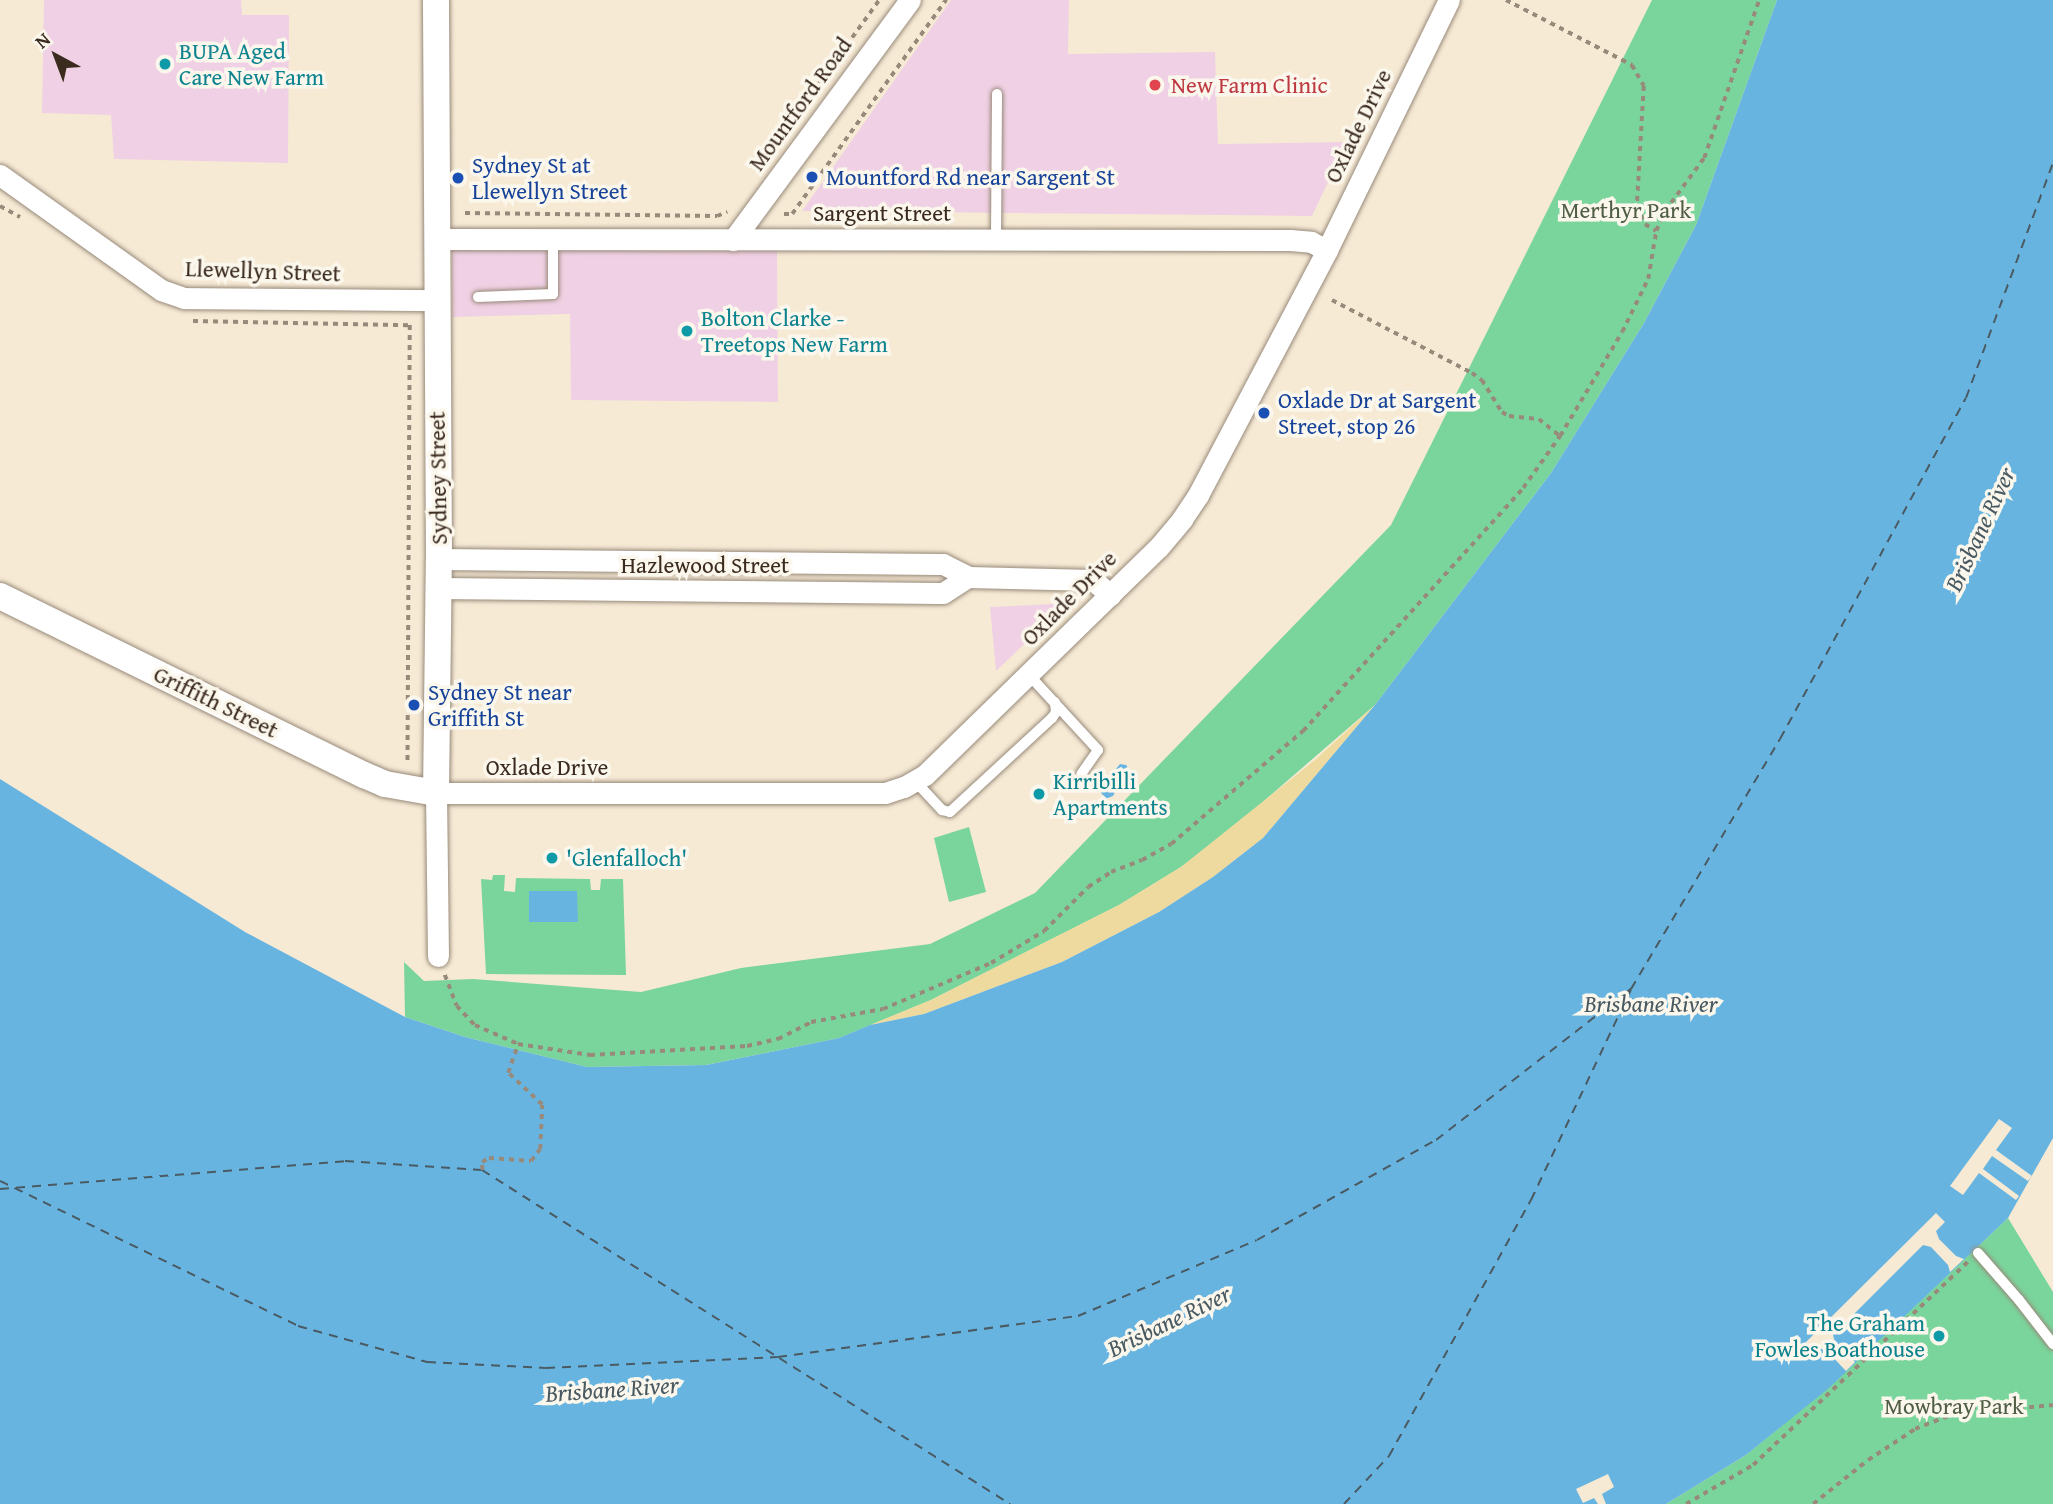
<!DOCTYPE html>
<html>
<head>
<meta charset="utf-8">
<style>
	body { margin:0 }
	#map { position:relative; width:2053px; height:1504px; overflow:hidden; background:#f6ead5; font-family:"Gentium Book Plus",serif }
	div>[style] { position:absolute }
	.built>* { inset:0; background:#f0d0e4 }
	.green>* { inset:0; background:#7ad59c }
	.sand>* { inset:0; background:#eeda9e }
	.water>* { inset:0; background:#67b4e1 }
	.pier>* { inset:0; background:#f6ead5 }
	.ferry>* { height:2px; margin-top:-1px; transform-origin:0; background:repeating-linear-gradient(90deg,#4a5a62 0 9px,transparent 0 16px) }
	.path>* { height:3.5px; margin-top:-1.75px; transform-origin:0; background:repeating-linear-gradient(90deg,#988a7a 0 5px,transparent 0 10px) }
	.roads { filter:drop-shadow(0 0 2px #988a7a) drop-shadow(0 0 2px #988a7a) }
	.service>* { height:10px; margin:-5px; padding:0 5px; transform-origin:5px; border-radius:5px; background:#fff }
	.minor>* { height:21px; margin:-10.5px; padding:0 10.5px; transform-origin:10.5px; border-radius:10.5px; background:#fff }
	.tertiary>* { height:26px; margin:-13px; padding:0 13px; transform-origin:13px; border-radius:13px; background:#fff }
	.dots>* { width:19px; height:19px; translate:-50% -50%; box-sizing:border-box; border:4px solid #fbf7ec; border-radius:50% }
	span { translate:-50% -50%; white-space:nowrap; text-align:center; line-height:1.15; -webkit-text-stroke:7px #fbf7ec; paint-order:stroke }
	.culture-label { font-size:23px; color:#0d838f }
	.left { translate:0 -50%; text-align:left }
	.right { translate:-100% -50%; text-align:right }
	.health-label { font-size:23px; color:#be3a42 }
	.street-label { font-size:23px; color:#3b2a1e }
	.transit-label { font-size:23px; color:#164399 }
	.park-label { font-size:23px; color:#4e5d44 }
	.water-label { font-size:24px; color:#4a5a62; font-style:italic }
	.north { position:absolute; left:21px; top:21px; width:70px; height:70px; -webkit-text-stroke:5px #fbf7ec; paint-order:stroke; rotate:319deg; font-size:19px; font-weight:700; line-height:28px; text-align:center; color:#3b2a1e }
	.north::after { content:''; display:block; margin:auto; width:24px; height:32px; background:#3b2a1e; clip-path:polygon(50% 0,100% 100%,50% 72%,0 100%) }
</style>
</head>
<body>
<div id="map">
	<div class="built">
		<div style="clip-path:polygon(44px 0,241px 0,242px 15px,289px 15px,288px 163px,114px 159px,111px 115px,42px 113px)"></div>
		<div style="clip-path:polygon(951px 0,1069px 0,1068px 54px,1215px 52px,1218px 144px,1347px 142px,1312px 216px,802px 211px)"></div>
		<div style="clip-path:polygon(452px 247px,777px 249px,778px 402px,571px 400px,570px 314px,452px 317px)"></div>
		<div style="clip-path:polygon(1055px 604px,1057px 613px,996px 671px,990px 607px)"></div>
	</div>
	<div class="green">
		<div style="clip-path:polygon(1652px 0,1777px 0,1696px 225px,1644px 323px,1551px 473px,1375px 705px,1236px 825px,1181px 867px,1119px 905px,931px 1000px,839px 1038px,706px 1065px,587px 1067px,465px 1037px,405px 1017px,404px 962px,424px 981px,473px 979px,641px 992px,741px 968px,930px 944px,1035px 893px,1391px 525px)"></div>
		<div style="clip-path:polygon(969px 827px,986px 892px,949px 902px,934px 838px)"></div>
		<div style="clip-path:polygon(493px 875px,505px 875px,504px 891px,515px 892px,516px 878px,590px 879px,591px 890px,600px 890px,601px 879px,623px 879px,626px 975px,486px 974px,481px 879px,492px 880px)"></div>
		<div style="clip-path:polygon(2008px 1218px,2053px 1292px,2053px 1504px,1666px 1504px,1746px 1455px,1828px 1388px)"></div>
	</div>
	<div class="sand">
		<div style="clip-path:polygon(1375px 705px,1263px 838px,1213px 877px,1159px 912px,1062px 962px,924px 1014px,870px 1025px,931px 1000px,1119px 905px,1181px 867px,1315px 760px)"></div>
	</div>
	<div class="water">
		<div style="clip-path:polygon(1777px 0,2053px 0,2053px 1138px,2008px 1218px,1829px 1388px,1746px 1455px,1666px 1504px,0 1504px,0 779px,245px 932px,405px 1017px,465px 1037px,587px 1067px,706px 1065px,839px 1038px,870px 1025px,924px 1014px,1062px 962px,1159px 912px,1213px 877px,1263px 838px,1375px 705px,1551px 473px,1644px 323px,1696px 225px)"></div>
		<div style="clip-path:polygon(1120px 764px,1126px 765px,1133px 774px,1129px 781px,1118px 786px,1113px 796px,1105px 799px,1099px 789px)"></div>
		<div style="clip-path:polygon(529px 891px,577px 891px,578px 922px,529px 922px)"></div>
	</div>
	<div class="pier">
		<div style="clip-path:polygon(1999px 1119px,2012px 1128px,1996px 1150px,2032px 1176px,2028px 1181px,1992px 1156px,1983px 1169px,2019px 1196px,2016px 1200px,1979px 1173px,1963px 1195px,1950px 1186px)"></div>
		<div style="clip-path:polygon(1936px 1213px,1945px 1222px,1936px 1231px,1939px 1239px,1956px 1256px,1964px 1259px,1950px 1272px,1948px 1265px,1931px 1247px,1923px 1245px,1833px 1335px,1835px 1342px,1855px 1362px,1846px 1371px,1827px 1351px,1819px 1348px,1809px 1357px,1800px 1348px)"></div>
		<div style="clip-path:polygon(1608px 1474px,1614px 1487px,1602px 1494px,1606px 1504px,1598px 1504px,1594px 1498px,1583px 1503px,1576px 1489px)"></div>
	</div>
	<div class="ferry">
		<div style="left:0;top:1181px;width:331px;rotate:25.9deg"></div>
		<div style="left:298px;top:1326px;width:134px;rotate:15.6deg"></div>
		<div style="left:427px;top:1362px;width:119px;rotate:2.9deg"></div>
		<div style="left:546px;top:1368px;width:232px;rotate:-2.7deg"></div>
		<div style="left:778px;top:1357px;width:303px;rotate:-7.8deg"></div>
		<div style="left:1078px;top:1316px;width:194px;rotate:-23deg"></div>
		<div style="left:1257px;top:1240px;width:205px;rotate:-29.2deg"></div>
		<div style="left:1436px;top:1140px;width:247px;rotate:-37.8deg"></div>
		<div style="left:0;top:1189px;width:346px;rotate:-4.6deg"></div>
		<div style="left:345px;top:1161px;width:137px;rotate:3.8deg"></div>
		<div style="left:482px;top:1170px;width:625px;rotate:32.32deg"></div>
		<div style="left:1344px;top:1504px;width:66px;rotate:-46.8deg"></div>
		<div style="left:1389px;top:1456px;width:293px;rotate:-61deg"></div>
		<div style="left:1531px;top:1200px;width:233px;rotate:-64.6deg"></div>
		<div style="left:1631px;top:989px;width:291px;rotate:-59.2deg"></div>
		<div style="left:1780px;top:739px;width:388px;rotate:-61.4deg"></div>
		<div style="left:1966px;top:398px;width:251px;rotate:-69.7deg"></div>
	</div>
	<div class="path">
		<div style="left:1506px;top:0;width:142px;rotate:27.3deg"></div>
		<div style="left:1632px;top:65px;width:24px;rotate:60deg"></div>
		<div style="left:1644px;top:86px;width:120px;rotate:93.3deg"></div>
		<div style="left:1637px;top:206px;width:20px;rotate:66deg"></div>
		<div style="left:1645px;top:224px;width:13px;rotate:32deg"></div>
		<div style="left:776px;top:143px;width:176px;rotate:-54.2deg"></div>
		<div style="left:0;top:206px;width:23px;rotate:29deg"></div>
		<div style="left:465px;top:213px;width:252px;rotate:0.7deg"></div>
		<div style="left:717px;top:216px;width:11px;rotate:-22deg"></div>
		<div style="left:784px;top:214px;width:8px"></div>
		<div style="left:792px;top:214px;width:264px;rotate:-54.3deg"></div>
		<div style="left:1332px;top:300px;width:158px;rotate:27.5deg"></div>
		<div style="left:1472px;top:373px;width:12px;rotate:35deg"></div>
		<div style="left:1482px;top:380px;width:38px;rotate:58deg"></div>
		<div style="left:1502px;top:412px;width:8px;rotate:30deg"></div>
		<div style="left:1509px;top:416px;width:30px;rotate:6deg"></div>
		<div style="left:1539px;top:419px;width:27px;rotate:39deg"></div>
		<div style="left:193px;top:321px;width:217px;rotate:1.1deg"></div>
		<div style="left:410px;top:325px;width:437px;rotate:90.3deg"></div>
		<div style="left:445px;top:975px;width:33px;rotate:69deg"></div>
		<div style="left:457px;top:1006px;width:26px;rotate:47deg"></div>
		<div style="left:475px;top:1025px;width:47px;rotate:23.8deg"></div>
		<div style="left:518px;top:1044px;width:73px;rotate:8.7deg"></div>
		<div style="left:590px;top:1055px;width:157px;rotate:-3.3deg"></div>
		<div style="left:747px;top:1046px;width:32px;rotate:-13deg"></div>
		<div style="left:778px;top:1039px;width:37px;rotate:-27deg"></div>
		<div style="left:811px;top:1022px;width:73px;rotate:-10.2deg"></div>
		<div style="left:883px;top:1009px;width:117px;rotate:-23.1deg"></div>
		<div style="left:991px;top:963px;width:62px;rotate:-31.1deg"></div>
		<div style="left:1044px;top:931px;width:62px;rotate:-45deg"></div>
		<div style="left:1088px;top:887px;width:27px;rotate:-33deg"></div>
		<div style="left:1111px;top:872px;width:33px;rotate:-21deg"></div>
		<div style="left:1142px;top:860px;width:33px;rotate:-29deg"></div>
		<div style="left:1171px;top:844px;width:174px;rotate:-40.6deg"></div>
		<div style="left:1303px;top:731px;width:328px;rotate:-47.8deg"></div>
		<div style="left:1523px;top:488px;width:64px;rotate:-54.6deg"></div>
		<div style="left:1560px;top:436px;width:121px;rotate:-59.2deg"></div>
		<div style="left:1622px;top:332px;width:59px;rotate:-63.9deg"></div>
		<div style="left:1648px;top:279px;width:49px;rotate:-80.5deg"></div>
		<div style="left:1656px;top:231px;width:22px;rotate:-66deg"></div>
		<div style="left:1665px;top:211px;width:66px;rotate:-53.7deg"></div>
		<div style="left:1704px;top:158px;width:167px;rotate:-70.8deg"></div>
		<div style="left:482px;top:1170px;width:8px;rotate:-90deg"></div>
		<div style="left:482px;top:1162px;width:8px;rotate:-30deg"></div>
		<div style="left:489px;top:1158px;width:42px;rotate:4.1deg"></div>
		<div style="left:531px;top:1161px;width:15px;rotate:-53deg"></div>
		<div style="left:540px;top:1149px;width:44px;rotate:-87.4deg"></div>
		<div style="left:542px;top:1105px;width:47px;rotate:-136.7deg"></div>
		<div style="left:508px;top:1073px;width:31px;rotate:-71deg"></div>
		<div style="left:1686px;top:1504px;width:78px;rotate:-30.2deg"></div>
		<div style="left:1753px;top:1465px;width:296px;rotate:-43.4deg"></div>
		<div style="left:1813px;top:1504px;width:70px;rotate:-38.7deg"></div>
		<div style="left:1868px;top:1460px;width:56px;rotate:-33.4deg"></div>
		<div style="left:1915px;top:1429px;width:60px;rotate:-21.4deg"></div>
		<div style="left:1971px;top:1407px;width:38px;rotate:3deg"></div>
		<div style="left:2009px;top:1409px;width:44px;rotate:-5.2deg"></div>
	</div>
	<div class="roads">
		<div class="service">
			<div style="left:996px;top:239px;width:145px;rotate:-89.6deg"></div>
			<div style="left:478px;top:297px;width:75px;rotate:-2.3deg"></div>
			<div style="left:553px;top:294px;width:55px;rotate:-90deg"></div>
			<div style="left:1029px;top:675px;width:102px;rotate:47.4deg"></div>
			<div style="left:1098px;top:750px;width:29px;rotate:125deg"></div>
			<div style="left:915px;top:781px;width:40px;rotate:47deg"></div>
			<div style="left:942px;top:810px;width:8px;rotate:14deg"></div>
			<div style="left:950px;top:812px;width:139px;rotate:-42.7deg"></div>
			<div style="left:1052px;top:718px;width:7px;rotate:-56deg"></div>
			<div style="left:1056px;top:712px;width:10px;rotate:-96deg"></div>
			<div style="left:1978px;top:1253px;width:62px;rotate:48.9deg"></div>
			<div style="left:2019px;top:1300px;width:56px;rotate:52.3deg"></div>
		</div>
		<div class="minor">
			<div style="left:0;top:175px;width:198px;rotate:35.5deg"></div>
			<div style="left:161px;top:290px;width:24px;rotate:19deg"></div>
			<div style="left:184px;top:298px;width:252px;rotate:0.5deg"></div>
			<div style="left:436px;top:239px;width:854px;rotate:0.07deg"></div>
			<div style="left:1290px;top:240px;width:21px;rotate:5deg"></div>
			<div style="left:1311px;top:242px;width:18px;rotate:27deg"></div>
			<div style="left:733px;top:240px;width:298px;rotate:-53.6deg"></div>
			<div style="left:439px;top:559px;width:504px;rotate:0.57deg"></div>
			<div style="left:943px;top:564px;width:28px;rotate:27deg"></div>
			<div style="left:968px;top:577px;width:125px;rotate:1.4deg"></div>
			<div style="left:1093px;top:580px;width:23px;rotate:41deg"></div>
			<div style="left:438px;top:588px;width:505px;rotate:0.57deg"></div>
			<div style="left:943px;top:593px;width:30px;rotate:-33deg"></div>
			<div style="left:438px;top:956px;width:163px;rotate:-90.7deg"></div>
			<div style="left:436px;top:793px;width:449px"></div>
			<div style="left:885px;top:793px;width:20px;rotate:-18deg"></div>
			<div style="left:904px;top:787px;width:24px;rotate:-30deg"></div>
			<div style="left:925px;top:775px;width:325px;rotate:-44.3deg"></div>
			<div style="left:1158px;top:548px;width:38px;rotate:-50deg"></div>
			<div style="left:1182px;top:519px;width:29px;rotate:-56deg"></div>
			<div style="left:1198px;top:495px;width:277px;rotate:-62.2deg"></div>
			<div style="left:1327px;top:250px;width:278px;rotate:-64deg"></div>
		</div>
		<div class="tertiary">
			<div style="left:0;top:596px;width:406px;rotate:26.2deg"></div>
			<div style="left:364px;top:775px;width:23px;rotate:23deg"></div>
			<div style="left:385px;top:784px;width:52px;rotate:10deg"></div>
			<div style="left:436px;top:793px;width:234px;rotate:-89.3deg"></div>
			<div style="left:439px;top:559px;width:559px;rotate:-90.31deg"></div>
		</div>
	</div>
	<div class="dots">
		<div style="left:165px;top:64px;background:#0f9aa8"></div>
		<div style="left:1155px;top:85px;background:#e0444e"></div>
		<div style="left:812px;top:177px;background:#1a4fb4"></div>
		<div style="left:458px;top:178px;background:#1a4fb4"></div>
		<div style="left:687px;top:331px;background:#0f9aa8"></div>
		<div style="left:1264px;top:413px;background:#1a4fb4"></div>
		<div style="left:414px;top:705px;background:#1a4fb4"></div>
		<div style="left:1039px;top:794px;background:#0f9aa8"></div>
		<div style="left:552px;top:858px;background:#0f9aa8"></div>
		<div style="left:1939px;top:1336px;background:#0f9aa8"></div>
	</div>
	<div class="culture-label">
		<span class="left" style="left:179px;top:64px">BUPA Aged<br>Care New Farm</span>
		<span class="left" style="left:701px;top:331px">Bolton Clarke -<br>Treetops New Farm</span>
		<span class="left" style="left:1053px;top:794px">Kirribilli<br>Apartments</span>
		<span class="left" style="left:566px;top:858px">'Glenfalloch'</span>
		<span class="right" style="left:1925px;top:1336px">The Graham<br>Fowles Boathouse</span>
	</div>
	<div class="health-label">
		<span class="left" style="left:1171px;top:85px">New Farm Clinic</span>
	</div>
	<div class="street-label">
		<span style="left:800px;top:104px;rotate:-54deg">Mountford Road</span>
		<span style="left:1358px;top:126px;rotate:-64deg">Oxlade Drive</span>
		<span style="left:882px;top:213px">Sargent Street</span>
		<span style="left:263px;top:271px;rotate:2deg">Llewellyn Street</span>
		<span style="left:438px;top:478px;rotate:-91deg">Sydney Street</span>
		<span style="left:705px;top:565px">Hazlewood Street</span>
		<span style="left:1069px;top:598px;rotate:-45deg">Oxlade Drive</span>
		<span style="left:216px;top:702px;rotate:26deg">Griffith Street</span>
		<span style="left:547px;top:767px">Oxlade Drive</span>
	</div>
	<div class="transit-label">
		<span class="left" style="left:472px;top:178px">Sydney St at<br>Llewellyn Street</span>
		<span class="left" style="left:826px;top:177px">Mountford Rd near Sargent St</span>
		<span class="left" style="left:1278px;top:413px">Oxlade Dr at Sargent<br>Street, stop 26</span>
		<span class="left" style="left:428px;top:705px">Sydney St near<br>Griffith St</span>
	</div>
	<div class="park-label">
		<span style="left:1626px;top:210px">Merthyr Park</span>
		<span style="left:1954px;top:1406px">Mowbray Park</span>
	</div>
	<div class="water-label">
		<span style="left:1980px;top:529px;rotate:-65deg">Brisbane River</span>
		<span style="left:1651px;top:1004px">Brisbane River</span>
		<span style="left:1169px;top:1321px;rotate:-26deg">Brisbane River</span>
		<span style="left:612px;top:1389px;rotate:-4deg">Brisbane River</span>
	</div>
	<div class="north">N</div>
</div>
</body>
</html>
